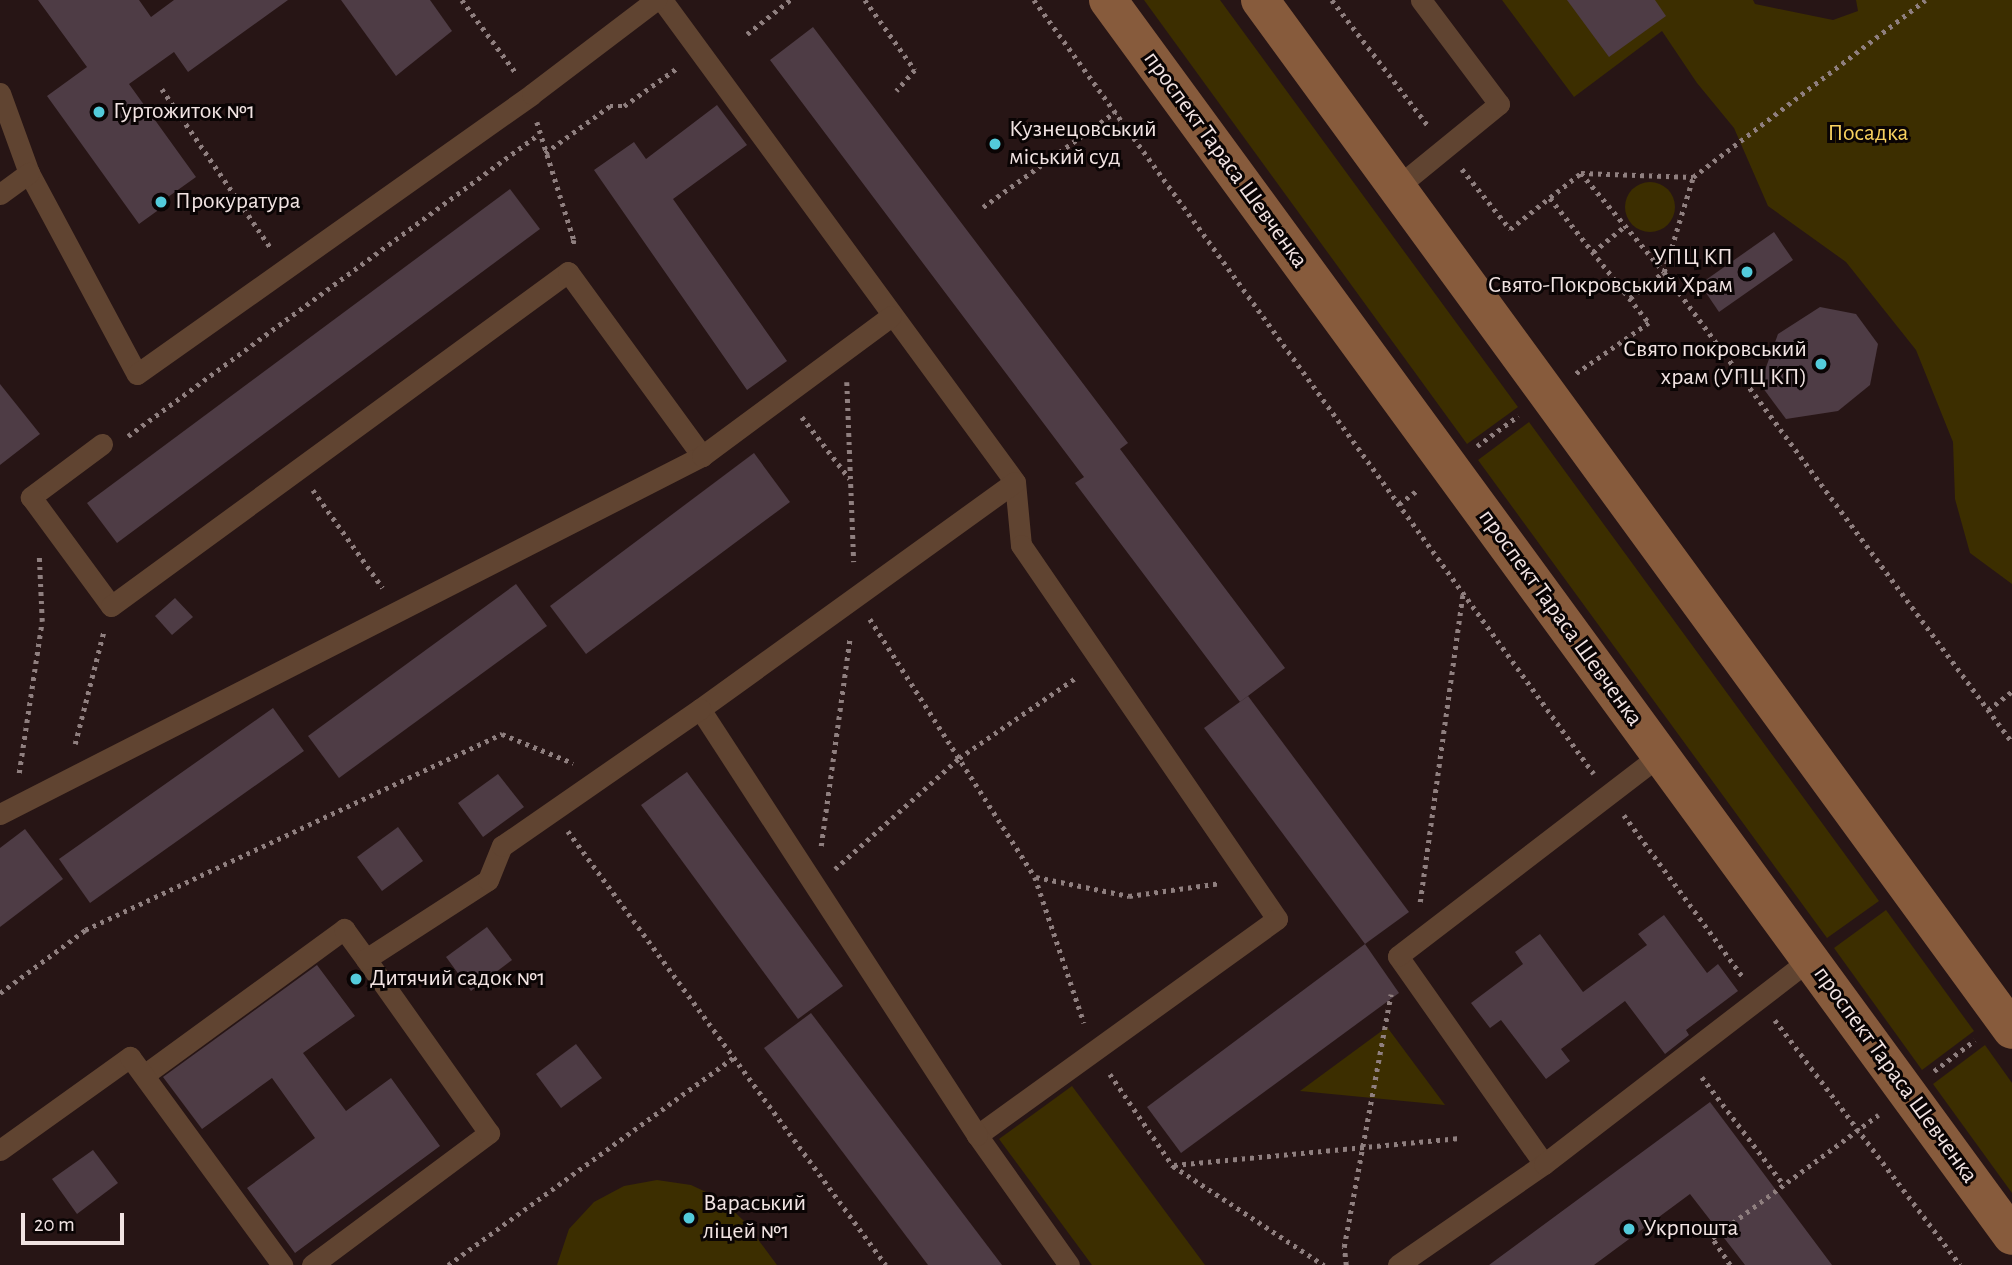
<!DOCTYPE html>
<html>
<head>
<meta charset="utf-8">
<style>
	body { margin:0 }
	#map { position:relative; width:2012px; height:1265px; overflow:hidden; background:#271515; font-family:"Alegreya Sans",sans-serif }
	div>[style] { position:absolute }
	.green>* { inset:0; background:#3c2e00 }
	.round { border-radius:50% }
	.building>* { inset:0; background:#4e3c45 }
	.path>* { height:4.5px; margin-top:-2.25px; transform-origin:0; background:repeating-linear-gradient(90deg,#8f7f7f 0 3.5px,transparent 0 8.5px) }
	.service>* { height:21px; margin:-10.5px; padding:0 10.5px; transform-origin:10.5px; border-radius:10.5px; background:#604431 }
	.secondary>* { height:38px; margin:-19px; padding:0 19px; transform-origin:19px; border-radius:19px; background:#875b3c }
	.dots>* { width:19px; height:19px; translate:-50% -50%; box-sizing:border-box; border:4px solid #0a0404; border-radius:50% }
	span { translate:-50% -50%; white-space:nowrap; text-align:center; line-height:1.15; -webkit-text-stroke:6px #0a0404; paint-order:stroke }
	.poi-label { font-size:24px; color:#f1e3e2 }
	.left { translate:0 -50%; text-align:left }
	.right { translate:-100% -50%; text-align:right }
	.park-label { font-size:24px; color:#f8d15f }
	.street-label { font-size:24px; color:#f1e3e2 }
	.scale { position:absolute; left:21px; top:1213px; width:103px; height:32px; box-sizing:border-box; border:4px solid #f1e3e2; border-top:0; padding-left:9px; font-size:21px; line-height:24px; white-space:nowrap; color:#f1e3e2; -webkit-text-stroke:5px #0a0404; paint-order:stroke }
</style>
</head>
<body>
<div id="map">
	<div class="green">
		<div style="clip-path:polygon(1144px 0,1220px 0,1518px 407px,1467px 444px)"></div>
		<div style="clip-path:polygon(1502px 0,1753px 0,1755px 4px,1833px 20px,1858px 11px,1856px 0,2012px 0,2012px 584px,1970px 553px,1955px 499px,1953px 442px,1916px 350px,1846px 262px,1768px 206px,1734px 128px,1697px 83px,1662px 31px,1574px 97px)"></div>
		<div class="round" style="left:1625px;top:182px;width:50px;height:50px"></div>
		<div style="clip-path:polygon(1529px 422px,1879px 901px,1827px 938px,1478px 460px)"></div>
		<div style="clip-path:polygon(1886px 910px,1974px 1031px,1922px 1070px,1834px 948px)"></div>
		<div style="clip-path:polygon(1387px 1027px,1445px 1105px,1300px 1091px)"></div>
		<div style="clip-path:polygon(1985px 1045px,2012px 1083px,2012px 1193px,1933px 1084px)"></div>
		<div style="clip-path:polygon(1072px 1086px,1205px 1265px,1092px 1265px,999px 1139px)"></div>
		<div style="clip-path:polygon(657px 1180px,691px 1185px,721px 1199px,745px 1222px,777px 1265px,557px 1265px,569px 1229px,594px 1202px,624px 1186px)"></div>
	</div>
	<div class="building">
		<div style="clip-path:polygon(38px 0,139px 0,151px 17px,174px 0,288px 0,188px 72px,174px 52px,129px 84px,196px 177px,161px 202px,164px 206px,139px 224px,47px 96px,87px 67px)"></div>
		<div style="clip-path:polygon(341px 0,430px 0,452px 31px,396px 76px)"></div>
		<div style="clip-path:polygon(1567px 0,1655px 0,1666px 16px,1609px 57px)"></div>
		<div style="clip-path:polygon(813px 27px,1128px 443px,1120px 449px,1285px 668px,1240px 702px,1075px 483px,1084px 477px,770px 60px)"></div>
		<div style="clip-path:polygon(717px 105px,747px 145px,673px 199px,787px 361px,747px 390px,594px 170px,634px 142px,646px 159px)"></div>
		<div style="clip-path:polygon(510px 189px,540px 229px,117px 543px,87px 503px)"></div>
		<div style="clip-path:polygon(1774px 232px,1793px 260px,1719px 312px,1700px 284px)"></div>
		<div style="clip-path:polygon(1820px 307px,1856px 314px,1878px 344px,1870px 385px,1838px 411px,1786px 419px,1760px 384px,1778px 334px)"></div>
		<div style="clip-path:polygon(0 384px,40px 434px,0 465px)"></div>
		<div style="clip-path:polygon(754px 453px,790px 502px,586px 654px,550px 606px)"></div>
		<div style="clip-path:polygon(516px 584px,547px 626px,339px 778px,308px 736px)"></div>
		<div style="clip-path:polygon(175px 598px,193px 617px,172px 635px,155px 616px)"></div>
		<div style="clip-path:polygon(1248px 696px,1409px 912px,1365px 944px,1204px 728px)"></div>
		<div style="clip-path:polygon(273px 708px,304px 751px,90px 903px,59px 859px)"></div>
		<div style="clip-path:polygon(687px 772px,843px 986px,798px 1019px,641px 805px)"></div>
		<div style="clip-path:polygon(498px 774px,524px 807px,483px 837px,458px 803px)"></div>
		<div style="clip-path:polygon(398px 827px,423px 861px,382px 891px,357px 857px)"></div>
		<div style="clip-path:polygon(25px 829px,63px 879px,0 927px,0 848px)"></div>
		<div style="clip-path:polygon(1664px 915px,1707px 973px,1718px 964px,1738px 991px,1686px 1030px,1689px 1035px,1665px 1054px,1625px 1001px,1561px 1049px,1570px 1061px,1546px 1079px,1501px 1020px,1490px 1028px,1471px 1003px,1523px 964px,1515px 952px,1540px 934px,1583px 992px,1647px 945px,1638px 934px)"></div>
		<div style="clip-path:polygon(487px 927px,512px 960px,471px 991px,446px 957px)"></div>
		<div style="clip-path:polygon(1365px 944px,1399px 993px,1181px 1153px,1147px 1107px)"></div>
		<div style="clip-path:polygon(317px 965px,355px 1016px,303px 1053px,346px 1111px,391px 1078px,440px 1146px,295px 1253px,247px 1188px,315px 1138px,272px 1078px,202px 1129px,163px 1077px)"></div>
		<div style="clip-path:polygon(811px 1013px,1002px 1265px,928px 1265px,764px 1048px)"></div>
		<div style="clip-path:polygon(576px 1044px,602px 1078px,561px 1108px,536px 1074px)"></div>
		<div style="clip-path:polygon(1710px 1102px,1832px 1265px,1745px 1265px,1690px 1194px,1594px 1265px,1489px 1265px)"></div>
		<div style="clip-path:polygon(93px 1150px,118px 1183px,77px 1214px,52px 1179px)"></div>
	</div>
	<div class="path">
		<div style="left:462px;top:0;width:91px;rotate:53.5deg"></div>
		<div style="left:865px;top:0;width:86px;rotate:54.5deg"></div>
		<div style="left:915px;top:70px;width:28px;rotate:131deg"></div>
		<div style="left:1034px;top:0;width:955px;rotate:54.11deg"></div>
		<div style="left:1332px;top:0;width:160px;rotate:52.6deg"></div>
		<div style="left:747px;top:34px;width:55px;rotate:-38.3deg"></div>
		<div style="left:162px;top:89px;width:193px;rotate:55.6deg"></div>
		<div style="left:537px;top:122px;width:124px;rotate:72.6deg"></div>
		<div style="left:574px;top:240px;width:8px;rotate:97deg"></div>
		<div style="left:545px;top:153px;width:80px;rotate:-35.9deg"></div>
		<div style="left:610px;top:106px;width:14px"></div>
		<div style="left:624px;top:106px;width:65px;rotate:-35.6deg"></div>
		<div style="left:1462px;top:169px;width:77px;rotate:51.3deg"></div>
		<div style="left:1510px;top:229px;width:90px;rotate:-38.3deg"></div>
		<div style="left:1581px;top:173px;width:112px;rotate:2deg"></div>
		<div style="left:1581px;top:173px;width:129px;rotate:50deg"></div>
		<div style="left:1664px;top:272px;width:585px;rotate:53.48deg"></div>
		<div style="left:1550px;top:198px;width:159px;rotate:51.6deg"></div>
		<div style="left:1649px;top:323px;width:89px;rotate:145.1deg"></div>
		<div style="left:983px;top:207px;width:163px;rotate:-35.7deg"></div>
		<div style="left:1593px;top:252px;width:41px;rotate:-39.1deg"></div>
		<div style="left:1630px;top:298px;width:43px;rotate:-37.4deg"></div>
		<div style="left:1664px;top:272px;width:99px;rotate:-73deg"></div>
		<div style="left:1693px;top:177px;width:292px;rotate:-37.3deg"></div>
		<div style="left:847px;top:382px;width:180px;rotate:87.8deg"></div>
		<div style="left:802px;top:417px;width:78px;rotate:52.3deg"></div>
		<div style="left:128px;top:436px;width:510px;rotate:-36.31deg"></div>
		<div style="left:1477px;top:446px;width:51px;rotate:-36.2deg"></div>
		<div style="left:313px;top:490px;width:120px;rotate:54.5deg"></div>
		<div style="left:1399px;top:504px;width:25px;rotate:-37deg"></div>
		<div style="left:870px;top:619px;width:306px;rotate:57.4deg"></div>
		<div style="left:1035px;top:877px;width:154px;rotate:71.4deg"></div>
		<div style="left:1988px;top:710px;width:31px;rotate:-38deg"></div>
		<div style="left:75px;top:744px;width:118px;rotate:-75.7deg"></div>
		<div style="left:19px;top:773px;width:154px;rotate:-81.4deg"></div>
		<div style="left:42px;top:621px;width:65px;rotate:-92.6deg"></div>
		<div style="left:1624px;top:815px;width:201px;rotate:53.7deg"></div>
		<div style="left:568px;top:831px;width:538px;rotate:53.77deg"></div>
		<div style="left:821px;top:846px;width:212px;rotate:-82.1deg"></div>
		<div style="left:835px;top:869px;width:166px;rotate:-41.8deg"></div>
		<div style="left:959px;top:758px;width:143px;rotate:-34.5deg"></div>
		<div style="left:1036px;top:877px;width:95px;rotate:11.5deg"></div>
		<div style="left:1129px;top:896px;width:93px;rotate:-8deg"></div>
		<div style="left:1420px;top:902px;width:313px;rotate:-82.1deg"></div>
		<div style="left:0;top:993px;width:106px;rotate:-36.5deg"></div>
		<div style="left:85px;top:930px;width:461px;rotate:-25.2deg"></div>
		<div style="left:502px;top:734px;width:77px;rotate:22.2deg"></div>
		<div style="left:1775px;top:1020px;width:307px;rotate:52.9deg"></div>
		<div style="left:1934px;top:1071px;width:51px;rotate:-37.1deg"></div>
		<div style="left:1110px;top:1074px;width:112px;rotate:55.6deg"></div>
		<div style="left:1173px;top:1166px;width:181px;rotate:33.3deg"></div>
		<div style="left:1702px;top:1077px;width:136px;rotate:52.8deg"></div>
		<div style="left:1174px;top:1165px;width:287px;rotate:-5.4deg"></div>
		<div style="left:448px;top:1265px;width:354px;rotate:-36deg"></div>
		<div style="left:1346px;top:1265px;width:18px;rotate:-96deg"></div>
		<div style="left:1344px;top:1247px;width:257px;rotate:-79.5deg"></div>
		<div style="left:1730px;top:1265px;width:32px;rotate:-124deg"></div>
		<div style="left:1712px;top:1238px;width:207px;rotate:-36.5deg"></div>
	</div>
	<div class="service">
		<div style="left:662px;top:0;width:597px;rotate:53.78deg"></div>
		<div style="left:1015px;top:482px;width:63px;rotate:84.6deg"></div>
		<div style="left:1021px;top:545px;width:453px;rotate:55.6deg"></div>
		<div style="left:1277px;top:919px;width:370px;rotate:144.2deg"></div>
		<div style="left:977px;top:1135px;width:159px;rotate:54.7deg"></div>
		<div style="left:0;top:93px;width:85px;rotate:70.1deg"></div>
		<div style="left:29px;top:173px;width:228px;rotate:61.8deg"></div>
		<div style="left:137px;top:374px;width:484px;rotate:-35.3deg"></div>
		<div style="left:532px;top:94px;width:156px;rotate:-37.2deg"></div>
		<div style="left:1396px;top:188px;width:133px;rotate:-39.2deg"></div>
		<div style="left:1499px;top:104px;width:130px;rotate:-126.9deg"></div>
		<div style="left:0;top:194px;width:36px;rotate:-36deg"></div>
		<div style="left:102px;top:444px;width:89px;rotate:143.3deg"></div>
		<div style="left:31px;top:497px;width:135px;rotate:53.7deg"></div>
		<div style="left:111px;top:606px;width:566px;rotate:-36.16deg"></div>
		<div style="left:568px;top:272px;width:228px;rotate:53.9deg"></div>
		<div style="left:0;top:814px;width:788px;rotate:-27.02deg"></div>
		<div style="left:702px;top:456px;width:235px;rotate:-36.5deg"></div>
		<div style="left:144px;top:1075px;width:248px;rotate:-36.1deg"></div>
		<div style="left:344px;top:929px;width:37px;rotate:54deg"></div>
		<div style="left:977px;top:1135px;width:508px;rotate:-123.03deg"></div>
		<div style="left:700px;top:709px;width:388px;rotate:-35.8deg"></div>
		<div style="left:0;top:1150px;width:160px;rotate:-35.6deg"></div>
		<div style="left:130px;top:1057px;width:258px;rotate:53.8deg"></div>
		<div style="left:1544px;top:1164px;width:254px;rotate:-125.1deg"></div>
		<div style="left:1398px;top:956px;width:330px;rotate:-37.5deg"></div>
		<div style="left:312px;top:1265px;width:221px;rotate:-36.7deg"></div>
		<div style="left:489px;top:1133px;width:213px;rotate:-125.3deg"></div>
		<div style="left:366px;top:959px;width:145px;rotate:-32.9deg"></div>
		<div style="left:488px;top:880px;width:37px;rotate:-68deg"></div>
		<div style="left:502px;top:846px;width:241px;rotate:-34.7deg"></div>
		<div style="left:1398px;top:1265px;width:178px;rotate:-34.7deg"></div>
		<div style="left:1544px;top:1164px;width:336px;rotate:-37.6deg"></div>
	</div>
	<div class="secondary">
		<div style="left:1108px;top:0;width:1531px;rotate:53.82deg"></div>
		<div style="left:1260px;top:0;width:1275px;rotate:53.87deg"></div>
	</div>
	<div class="dots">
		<div style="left:99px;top:112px;background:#53cbdb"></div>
		<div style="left:995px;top:144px;background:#53cbdb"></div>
		<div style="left:161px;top:202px;background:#53cbdb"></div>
		<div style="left:1747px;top:272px;background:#53cbdb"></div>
		<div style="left:1821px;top:364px;background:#53cbdb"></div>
		<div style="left:356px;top:979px;background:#53cbdb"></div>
		<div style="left:689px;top:1218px;background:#53cbdb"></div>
		<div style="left:1629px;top:1229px;background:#53cbdb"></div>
	</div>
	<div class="poi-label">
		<span class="left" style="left:113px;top:112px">Гуртожиток №1</span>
		<span class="left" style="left:1009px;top:144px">Кузнецовський<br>міський суд</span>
		<span class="left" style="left:175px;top:202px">Прокуратура</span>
		<span class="right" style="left:1733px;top:272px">УПЦ КП<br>Свято-Покровський Храм</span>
		<span class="right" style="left:1807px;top:364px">Свято покровський<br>храм (УПЦ КП)</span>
		<span class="left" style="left:370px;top:979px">Дитячий садок №1</span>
		<span class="left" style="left:703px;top:1218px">Вараський<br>ліцей №1</span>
		<span class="left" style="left:1643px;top:1229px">Укрпошта</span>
	</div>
	<div class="park-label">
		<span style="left:1868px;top:134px">Посадка</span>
	</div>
	<div class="street-label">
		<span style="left:1225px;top:160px;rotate:54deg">проспект Тараса Шевченка</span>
		<span style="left:1560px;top:618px;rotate:54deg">проспект Тараса Шевченка</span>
		<span style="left:1895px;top:1075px;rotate:54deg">проспект Тараса Шевченка</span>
	</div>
	<div class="scale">20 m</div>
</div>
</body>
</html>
